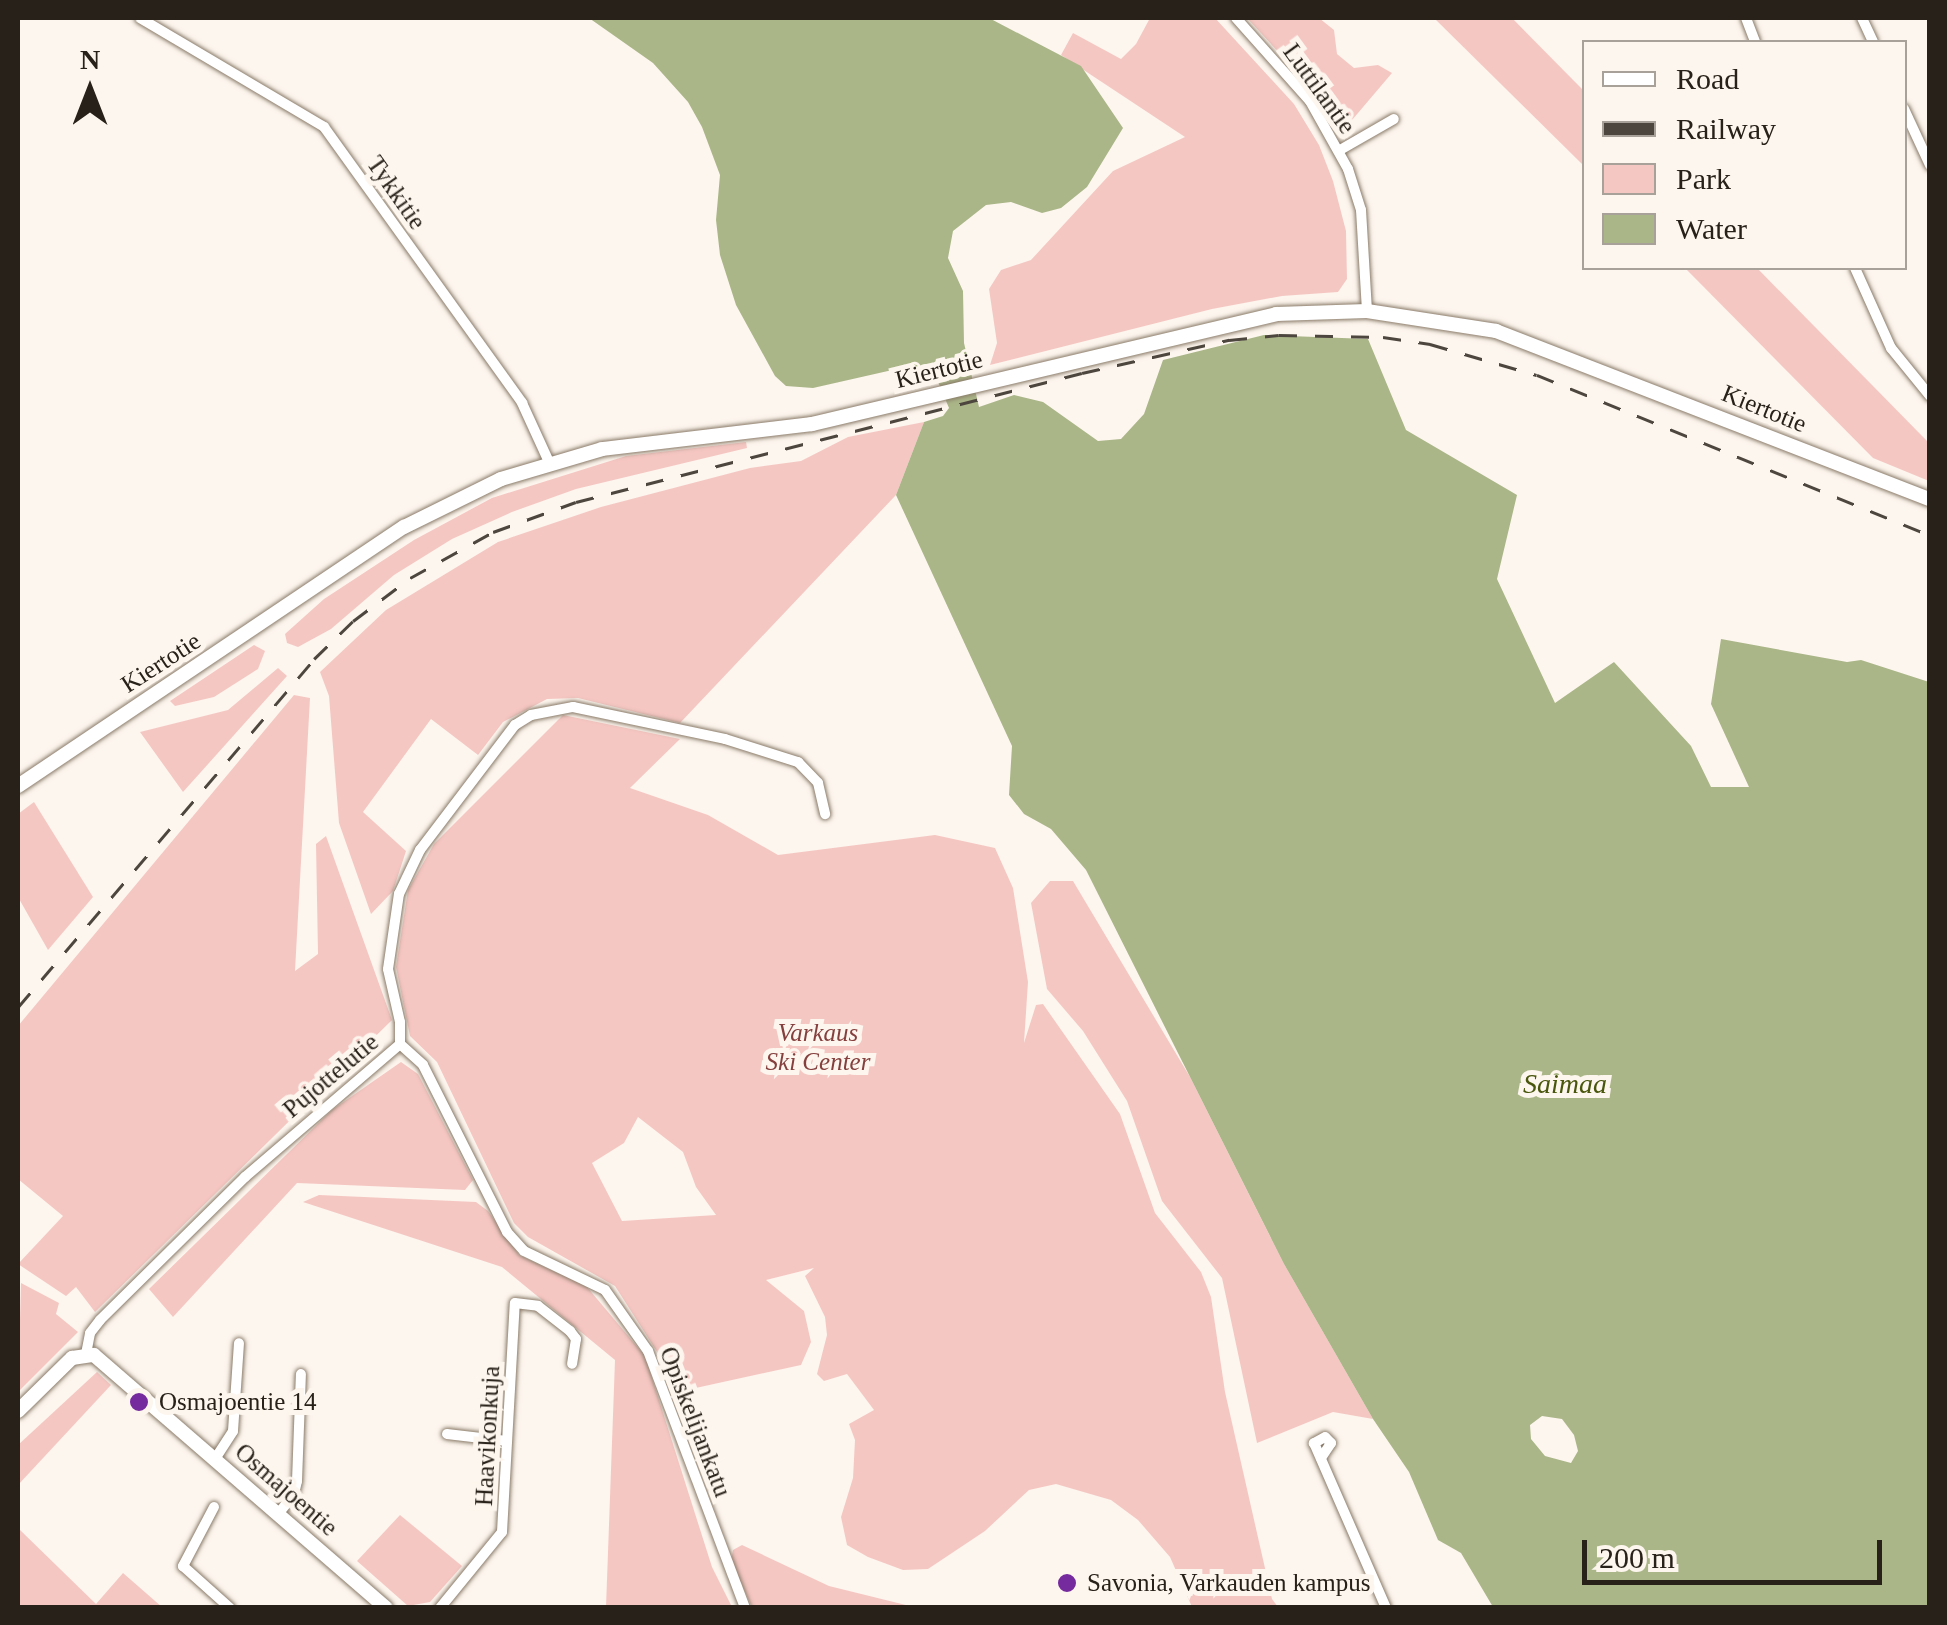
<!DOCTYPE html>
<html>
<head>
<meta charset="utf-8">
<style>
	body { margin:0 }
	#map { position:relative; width:1947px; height:1625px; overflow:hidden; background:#fdf6ee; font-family:Georgia,serif }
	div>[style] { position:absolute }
	.green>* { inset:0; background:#f5c7c3 }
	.water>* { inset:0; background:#aab688 }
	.roads { filter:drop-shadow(0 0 2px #897a68) drop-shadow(0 0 2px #897a68) }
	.street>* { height:10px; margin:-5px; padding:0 5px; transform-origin:5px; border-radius:5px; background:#fff }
	.secondary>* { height:14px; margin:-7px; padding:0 7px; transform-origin:7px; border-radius:7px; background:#fff }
	.rail>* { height:2.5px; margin-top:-1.25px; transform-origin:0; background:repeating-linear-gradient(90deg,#4c463e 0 18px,transparent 0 36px) }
	.dots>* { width:28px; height:28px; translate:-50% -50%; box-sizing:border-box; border:5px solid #fdf6ee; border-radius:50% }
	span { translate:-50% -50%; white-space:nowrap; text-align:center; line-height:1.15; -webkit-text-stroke:10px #fdf6ee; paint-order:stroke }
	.street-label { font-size:25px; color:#272119 }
	.park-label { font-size:25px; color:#85403e; font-style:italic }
	.poi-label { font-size:25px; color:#272119 }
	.left { translate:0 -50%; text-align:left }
	.water-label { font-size:28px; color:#49560c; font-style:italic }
	.frame { position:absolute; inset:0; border:20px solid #272119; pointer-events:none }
	.legend { position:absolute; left:1582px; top:40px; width:325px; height:230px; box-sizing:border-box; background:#fdf6ee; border:2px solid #a7a199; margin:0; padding:12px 18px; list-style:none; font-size:30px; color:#272119 }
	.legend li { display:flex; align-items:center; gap:20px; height:50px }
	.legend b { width:50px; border:2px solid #a7a199 }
	.north { position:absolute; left:40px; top:40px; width:100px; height:100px; -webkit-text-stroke:8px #fdf6ee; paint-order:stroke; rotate:0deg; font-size:28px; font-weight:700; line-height:40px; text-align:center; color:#272119 }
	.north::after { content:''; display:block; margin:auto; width:35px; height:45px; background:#272119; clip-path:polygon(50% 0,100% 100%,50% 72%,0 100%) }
	.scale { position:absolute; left:1582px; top:1540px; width:300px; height:45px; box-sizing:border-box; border:5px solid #272119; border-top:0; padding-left:12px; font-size:30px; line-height:35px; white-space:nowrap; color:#272119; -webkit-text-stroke:8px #fdf6ee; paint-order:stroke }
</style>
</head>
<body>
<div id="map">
	<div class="green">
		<div style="clip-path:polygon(1150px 18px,1215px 18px,1294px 104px,1319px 145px,1333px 181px,1346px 231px,1347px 279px,1338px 292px,1282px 296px,1212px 309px,990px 365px,997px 343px,989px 289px,1001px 270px,1031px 260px,1113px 171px,1185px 137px,1061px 55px,1073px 33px,1121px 59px,1136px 44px)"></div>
		<div style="clip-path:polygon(1247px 18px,1319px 18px,1334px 30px,1337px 54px,1354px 68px,1378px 65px,1392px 73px,1341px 133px,1320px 97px)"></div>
		<div style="clip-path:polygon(1434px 18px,1512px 18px,1584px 91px,1584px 166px)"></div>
		<div style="clip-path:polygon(1685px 268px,1757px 268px,1929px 443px,1929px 481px,1873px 458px)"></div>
		<div style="clip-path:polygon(924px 422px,896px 495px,680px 723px,578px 698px,547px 699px,503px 722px,478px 755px,431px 719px,363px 812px,406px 851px,393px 891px,371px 914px,339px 823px,329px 696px,320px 672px,386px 610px,498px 542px,601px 507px,750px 468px,801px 461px,848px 437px)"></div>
		<div style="clip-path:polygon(746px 442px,747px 448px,576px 489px,512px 512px,452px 539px,394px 575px,331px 629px,298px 647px,287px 643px,285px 634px,324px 599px,414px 540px,492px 498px,626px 456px)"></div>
		<div style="clip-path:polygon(254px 645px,265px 651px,258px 669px,214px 697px,175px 706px,170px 701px)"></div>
		<div style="clip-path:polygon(278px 668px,287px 676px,183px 792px,140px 732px,228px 710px)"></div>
		<div style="clip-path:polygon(294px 695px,310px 698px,295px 971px,318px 954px,316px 844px,326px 836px,392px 1020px,95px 1312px,76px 1287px,66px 1296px,18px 1264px,63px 1216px,18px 1179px,18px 1026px)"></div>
		<div style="clip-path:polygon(evenodd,563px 715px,680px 739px,630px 788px,708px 815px,778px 855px,935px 835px,995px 848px,1013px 888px,1028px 982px,1024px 1043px,1036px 1005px,1043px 1004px,1120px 1114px,1155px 1213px,1201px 1272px,1211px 1297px,1225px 1392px,1272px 1599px,1278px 1607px,1192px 1607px,1170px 1557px,1138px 1520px,1111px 1500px,1056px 1484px,1029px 1490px,985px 1531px,928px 1569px,903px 1570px,868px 1557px,847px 1545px,841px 1517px,853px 1478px,855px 1440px,849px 1424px,874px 1410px,847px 1374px,824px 1381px,817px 1374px,827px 1335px,825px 1317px,805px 1276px,814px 1268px,766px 1280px,804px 1311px,811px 1342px,801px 1365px,682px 1391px,615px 1286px,528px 1237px,514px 1223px,437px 1062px,410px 1036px,396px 967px,408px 890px,434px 844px,563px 715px,638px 1117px,683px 1152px,696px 1187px,716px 1215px,622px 1221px,592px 1163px,624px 1143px,638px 1117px)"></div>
		<div style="clip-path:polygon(34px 802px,93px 897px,48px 950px,18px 897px,18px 814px)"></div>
		<div style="clip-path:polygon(1050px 881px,1073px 881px,1190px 1077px,1284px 1264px,1373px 1419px,1333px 1412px,1257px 1443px,1222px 1278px,1162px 1201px,1127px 1101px,1083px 1031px,1047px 989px,1031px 903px)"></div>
		<div style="clip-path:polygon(401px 1062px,418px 1074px,473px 1180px,465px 1190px,297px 1183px,173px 1317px,149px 1289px,332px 1110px)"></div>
		<div style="clip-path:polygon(319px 1195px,476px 1202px,488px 1211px,519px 1255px,587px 1287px,645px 1356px,712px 1567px,732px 1607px,606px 1607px,615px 1360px,502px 1267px,303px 1202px)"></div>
		<div style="clip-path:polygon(21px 1283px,59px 1303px,56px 1314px,78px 1332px,18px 1392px)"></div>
		<div style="clip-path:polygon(97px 1372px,111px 1385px,18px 1485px,18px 1445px)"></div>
		<div style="clip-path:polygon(400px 1515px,462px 1566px,430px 1602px,408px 1606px,357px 1561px)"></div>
		<div style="clip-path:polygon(18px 1528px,96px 1604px,123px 1573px,162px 1607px,18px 1607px)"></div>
		<div style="clip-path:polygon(742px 1545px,829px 1586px,914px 1607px,752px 1607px,731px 1561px,733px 1550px)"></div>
	</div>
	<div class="water">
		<div style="clip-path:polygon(evenodd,589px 18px,989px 18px,1081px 66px,1123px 128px,1087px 187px,1061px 208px,1042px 213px,1011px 202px,986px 205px,953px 231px,948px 258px,963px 291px,964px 343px,979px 407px,1014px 395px,1043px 402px,1098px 441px,1121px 439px,1144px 414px,1163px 360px,1264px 335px,1368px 339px,1406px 430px,1517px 495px,1497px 579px,1555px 703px,1614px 662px,1691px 746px,1711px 787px,1749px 787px,1711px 704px,1721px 639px,1847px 662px,1861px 660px,1929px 682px,1929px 1607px,1493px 1607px,1461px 1553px,1438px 1540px,1409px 1472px,1373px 1419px,1284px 1264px,1086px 870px,1051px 829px,1024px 814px,1009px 795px,1012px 746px,896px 495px,924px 422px,943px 416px,949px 408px,933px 370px,910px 366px,813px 388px,786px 386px,775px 376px,736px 305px,720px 255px,716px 220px,720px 175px,702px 127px,688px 102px,653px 63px,589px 18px,1542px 1416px,1562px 1419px,1574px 1435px,1578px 1451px,1571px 1463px,1545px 1456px,1531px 1439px,1530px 1425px,1542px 1416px)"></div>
	</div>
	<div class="roads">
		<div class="street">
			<div style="left:140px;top:18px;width:214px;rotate:30.6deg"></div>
			<div style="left:324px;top:127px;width:340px;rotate:54.3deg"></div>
			<div style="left:522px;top:403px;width:65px;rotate:65.4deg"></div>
			<div style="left:1236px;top:18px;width:111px;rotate:48.3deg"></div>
			<div style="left:1310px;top:101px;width:78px;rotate:60.8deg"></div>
			<div style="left:1348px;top:169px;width:43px;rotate:72.4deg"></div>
			<div style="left:1361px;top:210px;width:101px;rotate:86.6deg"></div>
			<div style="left:1746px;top:18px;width:26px;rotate:69deg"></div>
			<div style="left:1862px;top:18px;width:26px;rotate:65deg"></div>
			<div style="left:1904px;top:109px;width:62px;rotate:65.1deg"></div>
			<div style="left:1340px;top:150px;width:62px;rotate:-29.9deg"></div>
			<div style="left:1855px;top:268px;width:88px;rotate:65.8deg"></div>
			<div style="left:1891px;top:348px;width:62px;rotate:50.9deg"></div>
			<div style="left:400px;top:1044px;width:31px;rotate:42deg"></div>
			<div style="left:423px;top:1065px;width:187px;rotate:63.3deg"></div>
			<div style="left:507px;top:1232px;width:25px;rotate:48deg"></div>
			<div style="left:524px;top:1251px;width:90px;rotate:25.7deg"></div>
			<div style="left:605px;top:1290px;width:75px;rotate:54.8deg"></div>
			<div style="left:648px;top:1351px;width:275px;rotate:69.3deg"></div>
			<div style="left:86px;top:1354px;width:21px;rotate:-79deg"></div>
			<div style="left:90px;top:1333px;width:16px;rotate:-52deg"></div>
			<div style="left:100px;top:1320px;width:204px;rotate:-44.6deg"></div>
			<div style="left:245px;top:1177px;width:204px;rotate:-40.6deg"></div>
			<div style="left:400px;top:1044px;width:22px;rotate:-90deg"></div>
			<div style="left:400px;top:1022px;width:54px;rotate:-102.8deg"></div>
			<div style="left:388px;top:969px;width:76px;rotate:-81.7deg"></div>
			<div style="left:399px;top:894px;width:49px;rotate:-64.5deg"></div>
			<div style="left:420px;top:850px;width:157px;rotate:-52.8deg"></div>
			<div style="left:515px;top:725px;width:19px;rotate:-32deg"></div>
			<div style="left:531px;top:715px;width:43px;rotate:-10.8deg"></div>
			<div style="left:573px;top:707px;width:155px;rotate:11.9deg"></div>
			<div style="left:725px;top:739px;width:77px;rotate:17.5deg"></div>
			<div style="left:798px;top:762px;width:29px;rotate:46deg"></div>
			<div style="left:818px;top:783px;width:32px;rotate:77deg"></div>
			<div style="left:447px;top:1434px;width:60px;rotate:6.7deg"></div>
			<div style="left:1321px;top:1458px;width:18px;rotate:-56deg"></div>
			<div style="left:1331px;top:1443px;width:8px;rotate:-135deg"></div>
			<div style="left:1325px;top:1437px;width:13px;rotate:151deg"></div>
			<div style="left:1314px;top:1443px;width:180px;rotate:66.4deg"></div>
			<div style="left:215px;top:1459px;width:33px;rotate:-57deg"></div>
			<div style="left:233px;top:1431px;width:88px;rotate:-86.1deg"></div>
			<div style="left:214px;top:1507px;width:67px;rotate:117.7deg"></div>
			<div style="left:183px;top:1566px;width:63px;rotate:41.8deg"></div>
			<div style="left:278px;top:1514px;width:26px;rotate:-51deg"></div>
			<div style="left:294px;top:1494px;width:13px;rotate:-77deg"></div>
			<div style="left:297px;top:1481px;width:107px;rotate:-87.9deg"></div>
			<div style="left:440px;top:1608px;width:98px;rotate:-50.8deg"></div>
			<div style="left:502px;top:1532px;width:229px;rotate:-86.8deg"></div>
			<div style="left:515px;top:1303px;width:23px;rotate:7deg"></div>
			<div style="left:538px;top:1306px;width:41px;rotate:38deg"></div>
			<div style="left:570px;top:1331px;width:10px;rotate:53deg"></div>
			<div style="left:576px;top:1339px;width:25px;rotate:99deg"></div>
		</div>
		<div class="secondary">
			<div style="left:18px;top:786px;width:465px;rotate:-33.9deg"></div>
			<div style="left:404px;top:527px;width:108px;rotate:-26.3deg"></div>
			<div style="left:501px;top:479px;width:105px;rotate:-16.5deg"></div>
			<div style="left:602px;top:449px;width:211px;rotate:-6.8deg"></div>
			<div style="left:812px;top:424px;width:477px;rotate:-13.3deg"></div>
			<div style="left:1276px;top:314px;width:91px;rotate:-1.9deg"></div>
			<div style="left:1367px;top:311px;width:131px;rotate:8.8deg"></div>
			<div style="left:1496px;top:331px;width:465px;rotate:21.2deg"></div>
			<div style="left:18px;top:1411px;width:76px;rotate:-44.5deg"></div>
			<div style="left:72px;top:1358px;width:22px;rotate:-8deg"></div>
			<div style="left:94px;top:1355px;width:386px;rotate:40.9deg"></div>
		</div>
	</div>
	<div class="rail">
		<div style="left:18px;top:1007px;width:457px;rotate:-49.6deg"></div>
		<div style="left:314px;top:659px;width:54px;rotate:-44.3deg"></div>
		<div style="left:353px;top:621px;width:71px;rotate:-37deg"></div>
		<div style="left:410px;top:578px;width:95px;rotate:-29deg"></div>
		<div style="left:493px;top:532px;width:88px;rotate:-19.9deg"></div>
		<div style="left:576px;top:502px;width:522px;rotate:-14.3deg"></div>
		<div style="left:1082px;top:373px;width:151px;rotate:-12.7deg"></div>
		<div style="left:1229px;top:340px;width:50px;rotate:-5.7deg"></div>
		<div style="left:1279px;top:335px;width:104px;rotate:1.1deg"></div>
		<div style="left:1383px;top:337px;width:48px;rotate:8.5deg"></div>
		<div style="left:1430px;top:344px;width:111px;rotate:16.2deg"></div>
		<div style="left:1537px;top:375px;width:424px;rotate:22.2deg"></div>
	</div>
	<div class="dots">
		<div style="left:139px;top:1402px;background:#752a9d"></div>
		<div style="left:1067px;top:1583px;background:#752a9d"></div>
	</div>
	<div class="street-label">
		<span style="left:1319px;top:89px;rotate:54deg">Luttilantie</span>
		<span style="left:396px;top:193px;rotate:55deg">Tykkitie</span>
		<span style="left:939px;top:370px;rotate:-14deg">Kiertotie</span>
		<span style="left:1764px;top:409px;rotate:22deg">Kiertotie</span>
		<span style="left:161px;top:663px;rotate:-33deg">Kiertotie</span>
		<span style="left:331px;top:1076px;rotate:-40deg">Pujottelutie</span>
		<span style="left:695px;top:1422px;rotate:69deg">Opiskelijankatu</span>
		<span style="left:488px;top:1436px;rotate:-87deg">Haavikonkuja</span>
		<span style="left:286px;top:1490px;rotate:41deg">Osmajoentie</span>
	</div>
	<div class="park-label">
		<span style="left:818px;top:1048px">Varkaus<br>Ski Center</span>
	</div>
	<div class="poi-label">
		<span class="left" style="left:159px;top:1402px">Osmajoentie 14</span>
		<span class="left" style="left:1087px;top:1583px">Savonia, Varkauden kampus</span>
	</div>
	<div class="water-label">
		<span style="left:1565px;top:1084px">Saimaa</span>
	</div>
	<div class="frame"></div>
	<ul class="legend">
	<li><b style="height:12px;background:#fff"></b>Road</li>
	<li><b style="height:12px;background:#4c463e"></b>Railway</li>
	<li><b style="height:28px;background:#f5c7c3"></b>Park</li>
	<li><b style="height:28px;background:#aab688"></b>Water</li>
	</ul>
	<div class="north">N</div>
	<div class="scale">200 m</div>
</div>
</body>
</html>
